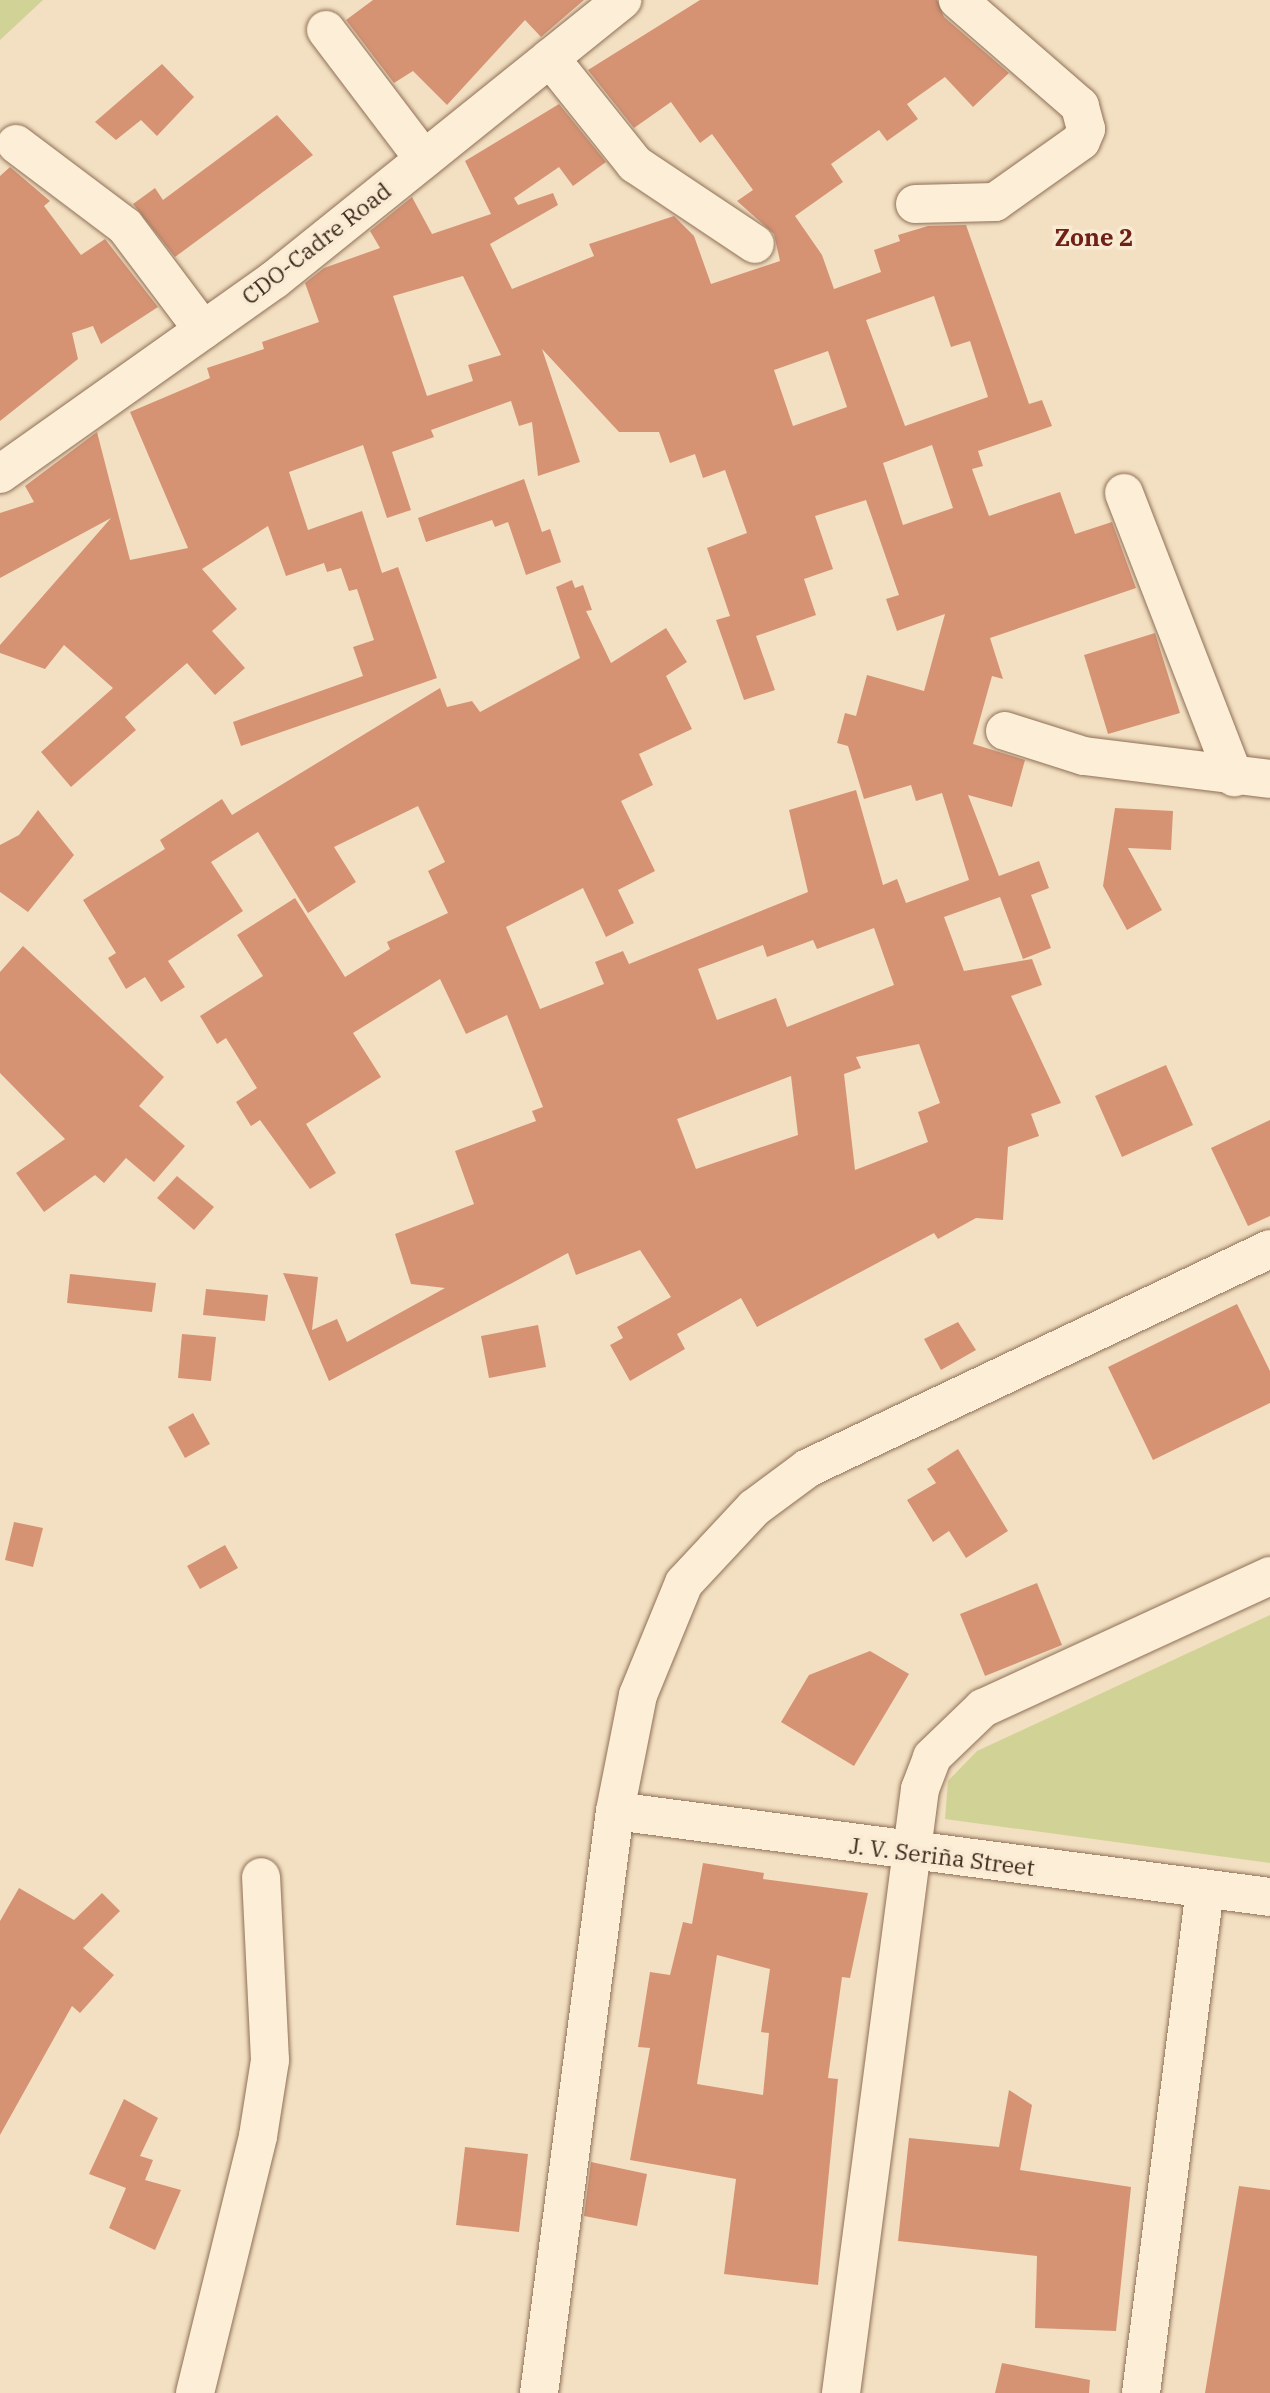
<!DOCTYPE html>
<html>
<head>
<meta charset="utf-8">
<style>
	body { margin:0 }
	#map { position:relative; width:1270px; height:2393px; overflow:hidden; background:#f3e0c2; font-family:"IBM Plex Serif",serif }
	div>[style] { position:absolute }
	.green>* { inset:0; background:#d1d295 }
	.building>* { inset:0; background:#d59374 }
	.roads { filter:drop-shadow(0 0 2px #8f7057) drop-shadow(0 0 2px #8f7057) }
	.minor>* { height:38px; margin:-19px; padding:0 19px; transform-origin:19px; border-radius:19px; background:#fceed7 }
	span { translate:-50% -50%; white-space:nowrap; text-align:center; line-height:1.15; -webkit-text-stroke:7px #f9ebd3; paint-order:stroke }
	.street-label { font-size:23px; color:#3d2a1d }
	.neighbourhood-label { font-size:24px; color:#6f2117; font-weight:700 }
</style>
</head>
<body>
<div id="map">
	<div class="green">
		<div style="clip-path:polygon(0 0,43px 0,0 40px)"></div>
		<div style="clip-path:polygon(1270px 1615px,1270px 1863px,945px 1819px,948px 1781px,977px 1751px)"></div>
	</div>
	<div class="building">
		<div style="clip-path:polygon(373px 0,584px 0,541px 37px,525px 20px,447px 105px,413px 71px,394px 83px,346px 20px)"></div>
		<div style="clip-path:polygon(evenodd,700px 0,937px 0,944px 17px,1009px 73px,973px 107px,945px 77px,907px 104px,918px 119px,887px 141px,879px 130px,831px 164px,843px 182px,795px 216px,822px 255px,834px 289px,881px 272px,874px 250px,900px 241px,898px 235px,928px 226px,966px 225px,1029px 404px,1042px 400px,1052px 426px,978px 451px,983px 466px,972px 469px,989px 516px,1060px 492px,1075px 534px,1112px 522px,1136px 588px,990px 638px,1003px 679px,992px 676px,973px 744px,1025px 760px,1012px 807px,968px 795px,999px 876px,1039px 861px,1049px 888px,1031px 895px,1051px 948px,1023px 959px,1000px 897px,944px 917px,964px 971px,1032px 959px,1042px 985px,1011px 996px,1061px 1103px,1031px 1114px,1039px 1136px,1008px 1147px,1003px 1220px,976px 1218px,938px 1239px,934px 1233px,757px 1327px,741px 1298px,677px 1334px,685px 1349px,630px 1381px,610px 1345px,623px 1338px,617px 1327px,671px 1297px,640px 1250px,576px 1275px,568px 1253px,329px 1381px,283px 1273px,318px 1277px,312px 1330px,337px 1319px,347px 1342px,445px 1288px,411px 1284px,395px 1234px,474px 1204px,455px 1151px,536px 1121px,532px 1111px,543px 1107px,507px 1015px,466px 1034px,440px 979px,353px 1033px,381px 1077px,306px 1124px,336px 1173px,310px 1189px,260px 1120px,251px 1126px,236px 1102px,257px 1088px,226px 1038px,217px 1044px,200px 1016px,263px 976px,237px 935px,295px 898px,345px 977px,390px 949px,387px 942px,448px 913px,428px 871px,445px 862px,418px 806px,334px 847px,356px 882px,308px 913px,258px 832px,211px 862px,243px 911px,168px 961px,185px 987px,161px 1002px,145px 977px,126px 989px,108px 958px,116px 953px,83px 900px,165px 849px,160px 840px,222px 799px,232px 815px,440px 688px,447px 707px,472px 701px,480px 712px,580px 658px,556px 587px,572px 580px,575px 588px,583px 585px,592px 610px,586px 611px,611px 663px,666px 628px,687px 662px,666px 676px,692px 729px,639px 754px,653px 785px,621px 801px,655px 871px,618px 890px,634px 923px,606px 937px,583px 888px,506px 927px,540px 1009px,604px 984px,595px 962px,623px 951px,629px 964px,808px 892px,789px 810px,856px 790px,883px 885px,897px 879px,906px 903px,969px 880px,942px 793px,916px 801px,911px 785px,864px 799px,848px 746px,837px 743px,845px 713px,856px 716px,867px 675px,924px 691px,945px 614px,897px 631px,886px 599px,899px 595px,866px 500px,815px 516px,833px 569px,804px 579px,816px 615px,756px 636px,775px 690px,744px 700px,716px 620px,730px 616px,707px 548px,747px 533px,725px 470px,703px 478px,695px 454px,670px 463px,659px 432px,619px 432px,542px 349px,580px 462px,538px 476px,532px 422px,519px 426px,511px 401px,431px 430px,434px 437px,392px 452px,411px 510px,387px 518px,363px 445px,289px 472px,308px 530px,362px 511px,382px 573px,398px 567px,437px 678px,241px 746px,233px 722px,363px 676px,353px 647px,374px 640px,357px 589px,349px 591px,341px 568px,327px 572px,324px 563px,286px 576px,268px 526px,202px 569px,237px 609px,212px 631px,245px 668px,215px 695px,187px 663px,125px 717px,136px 730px,71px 787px,41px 752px,113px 688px,64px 645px,45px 669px,0 653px,0 645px,111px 518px,0 578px,0 513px,34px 502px,25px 486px,97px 432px,130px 560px,188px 548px,130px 412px,210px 378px,207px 368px,264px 349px,262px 342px,319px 322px,305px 283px,324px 268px,380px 248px,370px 231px,412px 197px,432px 234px,491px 214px,465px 161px,559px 104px,606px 162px,573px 186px,559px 167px,514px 198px,518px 205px,553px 193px,558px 205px,490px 244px,512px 289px,594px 256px,589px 244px,674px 216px,694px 236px,711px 284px,780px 261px,774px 234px,737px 201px,753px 190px,712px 134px,700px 143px,671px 102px,634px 128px,588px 70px,700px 0,463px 276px,501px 355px,468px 365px,473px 381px,427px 396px,393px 296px,463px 276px,700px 0,934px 296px,951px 347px,970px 341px,988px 397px,905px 426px,866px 320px,934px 296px,700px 0,828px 351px,847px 407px,793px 426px,774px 370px,828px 351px,700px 0,932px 445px,953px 508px,903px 525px,883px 463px,932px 445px,700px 0,874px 928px,894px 985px,787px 1027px,776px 998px,717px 1020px,698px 969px,763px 945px,767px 957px,813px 940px,817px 949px,874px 928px,700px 0,919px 1044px,940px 1103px,918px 1112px,928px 1142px,855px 1170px,844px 1074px,861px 1068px,856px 1057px,919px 1044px,700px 0,791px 1076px,798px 1135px,696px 1169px,677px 1119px,791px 1076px)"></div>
		<div style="clip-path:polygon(162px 64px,194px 97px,157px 136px,141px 120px,116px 140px,95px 122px)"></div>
		<div style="clip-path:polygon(277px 115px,313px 155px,175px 257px,133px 204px,155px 188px,163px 200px)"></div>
		<div style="clip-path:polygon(10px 167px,50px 201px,44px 206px,81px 255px,105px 239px,158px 307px,101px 344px,93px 326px,72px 333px,78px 359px,0 421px,0 176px)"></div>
		<div style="clip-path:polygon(524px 479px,542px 532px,550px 529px,561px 562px,526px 575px,508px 522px,495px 527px,492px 520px,426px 542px,418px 518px)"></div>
		<div style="clip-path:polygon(1155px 633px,1180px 713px,1108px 734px,1084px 655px)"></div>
		<div style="clip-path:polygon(1115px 808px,1173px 811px,1171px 850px,1128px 848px,1162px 910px,1127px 930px,1103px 886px)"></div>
		<div style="clip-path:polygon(38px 810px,74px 855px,28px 912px,0 892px,0 845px,19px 835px)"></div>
		<div style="clip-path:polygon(23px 946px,164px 1077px,139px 1106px,185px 1146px,154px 1182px,126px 1158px,104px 1183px,95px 1175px,44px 1212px,16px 1173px,65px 1139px,0 1073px,0 972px)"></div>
		<div style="clip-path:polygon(1166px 1065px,1193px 1125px,1122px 1157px,1095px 1096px)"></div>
		<div style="clip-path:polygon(1270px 1120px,1270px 1216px,1248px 1226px,1211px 1148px)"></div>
		<div style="clip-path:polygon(177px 1176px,214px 1207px,194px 1230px,157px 1198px)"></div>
		<div style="clip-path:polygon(70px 1274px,156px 1283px,152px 1312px,67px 1303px)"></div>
		<div style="clip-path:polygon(206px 1289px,268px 1295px,265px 1321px,203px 1315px)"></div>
		<div style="clip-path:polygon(1237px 1304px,1270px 1371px,1270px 1403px,1153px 1460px,1108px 1367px)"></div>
		<div style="clip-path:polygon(958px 1322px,976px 1350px,941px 1370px,924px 1339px)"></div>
		<div style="clip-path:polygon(538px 1325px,546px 1367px,489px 1378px,481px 1336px)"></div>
		<div style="clip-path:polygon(182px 1334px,216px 1337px,211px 1381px,178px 1378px)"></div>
		<div style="clip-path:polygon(193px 1413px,210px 1444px,185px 1458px,168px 1427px)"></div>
		<div style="clip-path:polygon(958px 1449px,1008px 1531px,966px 1558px,949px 1531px,933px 1542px,907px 1500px,936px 1483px,927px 1469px)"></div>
		<div style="clip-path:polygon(14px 1522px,43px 1528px,33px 1567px,5px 1560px)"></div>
		<div style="clip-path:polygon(225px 1545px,238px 1568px,200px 1589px,187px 1566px)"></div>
		<div style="clip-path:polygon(1037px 1583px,1062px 1645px,985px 1676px,960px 1614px)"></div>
		<div style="clip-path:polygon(870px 1651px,909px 1674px,854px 1766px,781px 1722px,809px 1675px)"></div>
		<div style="clip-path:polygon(evenodd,703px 1863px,764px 1873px,763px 1879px,868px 1893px,850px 1978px,842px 1977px,828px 2078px,838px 2079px,818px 2285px,724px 2274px,736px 2179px,630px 2160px,650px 2048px,638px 2047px,650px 1972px,670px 1975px,683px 1922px,692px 1924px,703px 1863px,717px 1955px,770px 1969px,761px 2032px,769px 2033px,763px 2095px,697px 2084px,717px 1955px)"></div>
		<div style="clip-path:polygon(19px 1888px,74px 1920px,102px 1893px,120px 1911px,83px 1948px,114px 1975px,80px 2013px,72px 2006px,0 2135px,0 1921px)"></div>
		<div style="clip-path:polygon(1009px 2090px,1032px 2105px,1020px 2170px,1131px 2187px,1116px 2331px,1035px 2328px,1037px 2256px,898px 2241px,909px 2138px,999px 2147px)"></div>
		<div style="clip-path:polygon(124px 2099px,158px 2118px,140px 2156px,153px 2160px,145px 2180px,181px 2190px,155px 2250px,109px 2228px,126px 2188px,89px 2174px)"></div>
		<div style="clip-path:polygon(465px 2147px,528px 2154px,519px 2232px,456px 2225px)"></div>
		<div style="clip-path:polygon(591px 2162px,647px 2174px,637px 2226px,584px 2216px)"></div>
		<div style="clip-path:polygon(1239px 2186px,1270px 2190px,1270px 2393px,1205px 2393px)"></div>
		<div style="clip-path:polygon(1002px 2363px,1090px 2380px,1089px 2393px,995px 2393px)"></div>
	</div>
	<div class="roads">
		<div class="minor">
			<div style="left:326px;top:30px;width:162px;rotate:52.8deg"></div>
			<div style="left:550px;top:58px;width:136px;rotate:51.3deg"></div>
			<div style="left:635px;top:164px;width:144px;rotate:33.7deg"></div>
			<div style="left:16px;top:144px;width:136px;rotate:37deg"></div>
			<div style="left:125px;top:226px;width:130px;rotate:53.1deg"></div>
			<div style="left:915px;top:204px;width:80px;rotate:-1.4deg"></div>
			<div style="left:995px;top:202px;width:105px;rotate:-35.3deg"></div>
			<div style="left:1081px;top:141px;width:13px;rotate:-67deg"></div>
			<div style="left:1086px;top:129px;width:24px;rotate:-105deg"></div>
			<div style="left:1080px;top:106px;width:162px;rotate:-139deg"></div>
			<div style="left:0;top:474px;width:336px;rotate:-35.3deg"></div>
			<div style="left:274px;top:280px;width:447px;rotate:-38.8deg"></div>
			<div style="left:1124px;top:493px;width:305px;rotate:68.8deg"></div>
			<div style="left:1005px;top:731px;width:83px;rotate:17.6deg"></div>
			<div style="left:1084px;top:756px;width:187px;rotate:7deg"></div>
			<div style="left:615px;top:1811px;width:661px;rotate:7.48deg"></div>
			<div style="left:195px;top:2393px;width:265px;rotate:-76.2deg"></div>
			<div style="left:258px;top:2136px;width:77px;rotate:-81deg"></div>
			<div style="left:270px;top:2060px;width:183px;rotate:-92.8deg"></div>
			<div style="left:539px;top:2393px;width:587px;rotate:-82.56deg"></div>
			<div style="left:615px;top:1811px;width:118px;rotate:-78.8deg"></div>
			<div style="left:638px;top:1695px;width:121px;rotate:-67.7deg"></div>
			<div style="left:684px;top:1583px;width:103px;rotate:-47deg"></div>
			<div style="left:754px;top:1508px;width:67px;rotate:-36.5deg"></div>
			<div style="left:808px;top:1468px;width:511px;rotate:-25.36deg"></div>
			<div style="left:841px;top:2393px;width:609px;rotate:-82.55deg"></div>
			<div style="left:920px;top:1789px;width:34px;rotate:-69deg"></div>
			<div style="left:932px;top:1757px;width:71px;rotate:-43.9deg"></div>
			<div style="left:983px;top:1708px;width:316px;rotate:-24.7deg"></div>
			<div style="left:1141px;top:2393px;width:508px;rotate:-82.76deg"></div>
		</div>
	</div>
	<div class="street-label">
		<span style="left:316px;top:243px;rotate:-38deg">CDO-Cadre Road</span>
		<span style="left:942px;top:1856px;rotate:7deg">J. V. Seriña Street</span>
	</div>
	<div class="neighbourhood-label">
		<span style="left:1094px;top:238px">Zone 2</span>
	</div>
</div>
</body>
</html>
